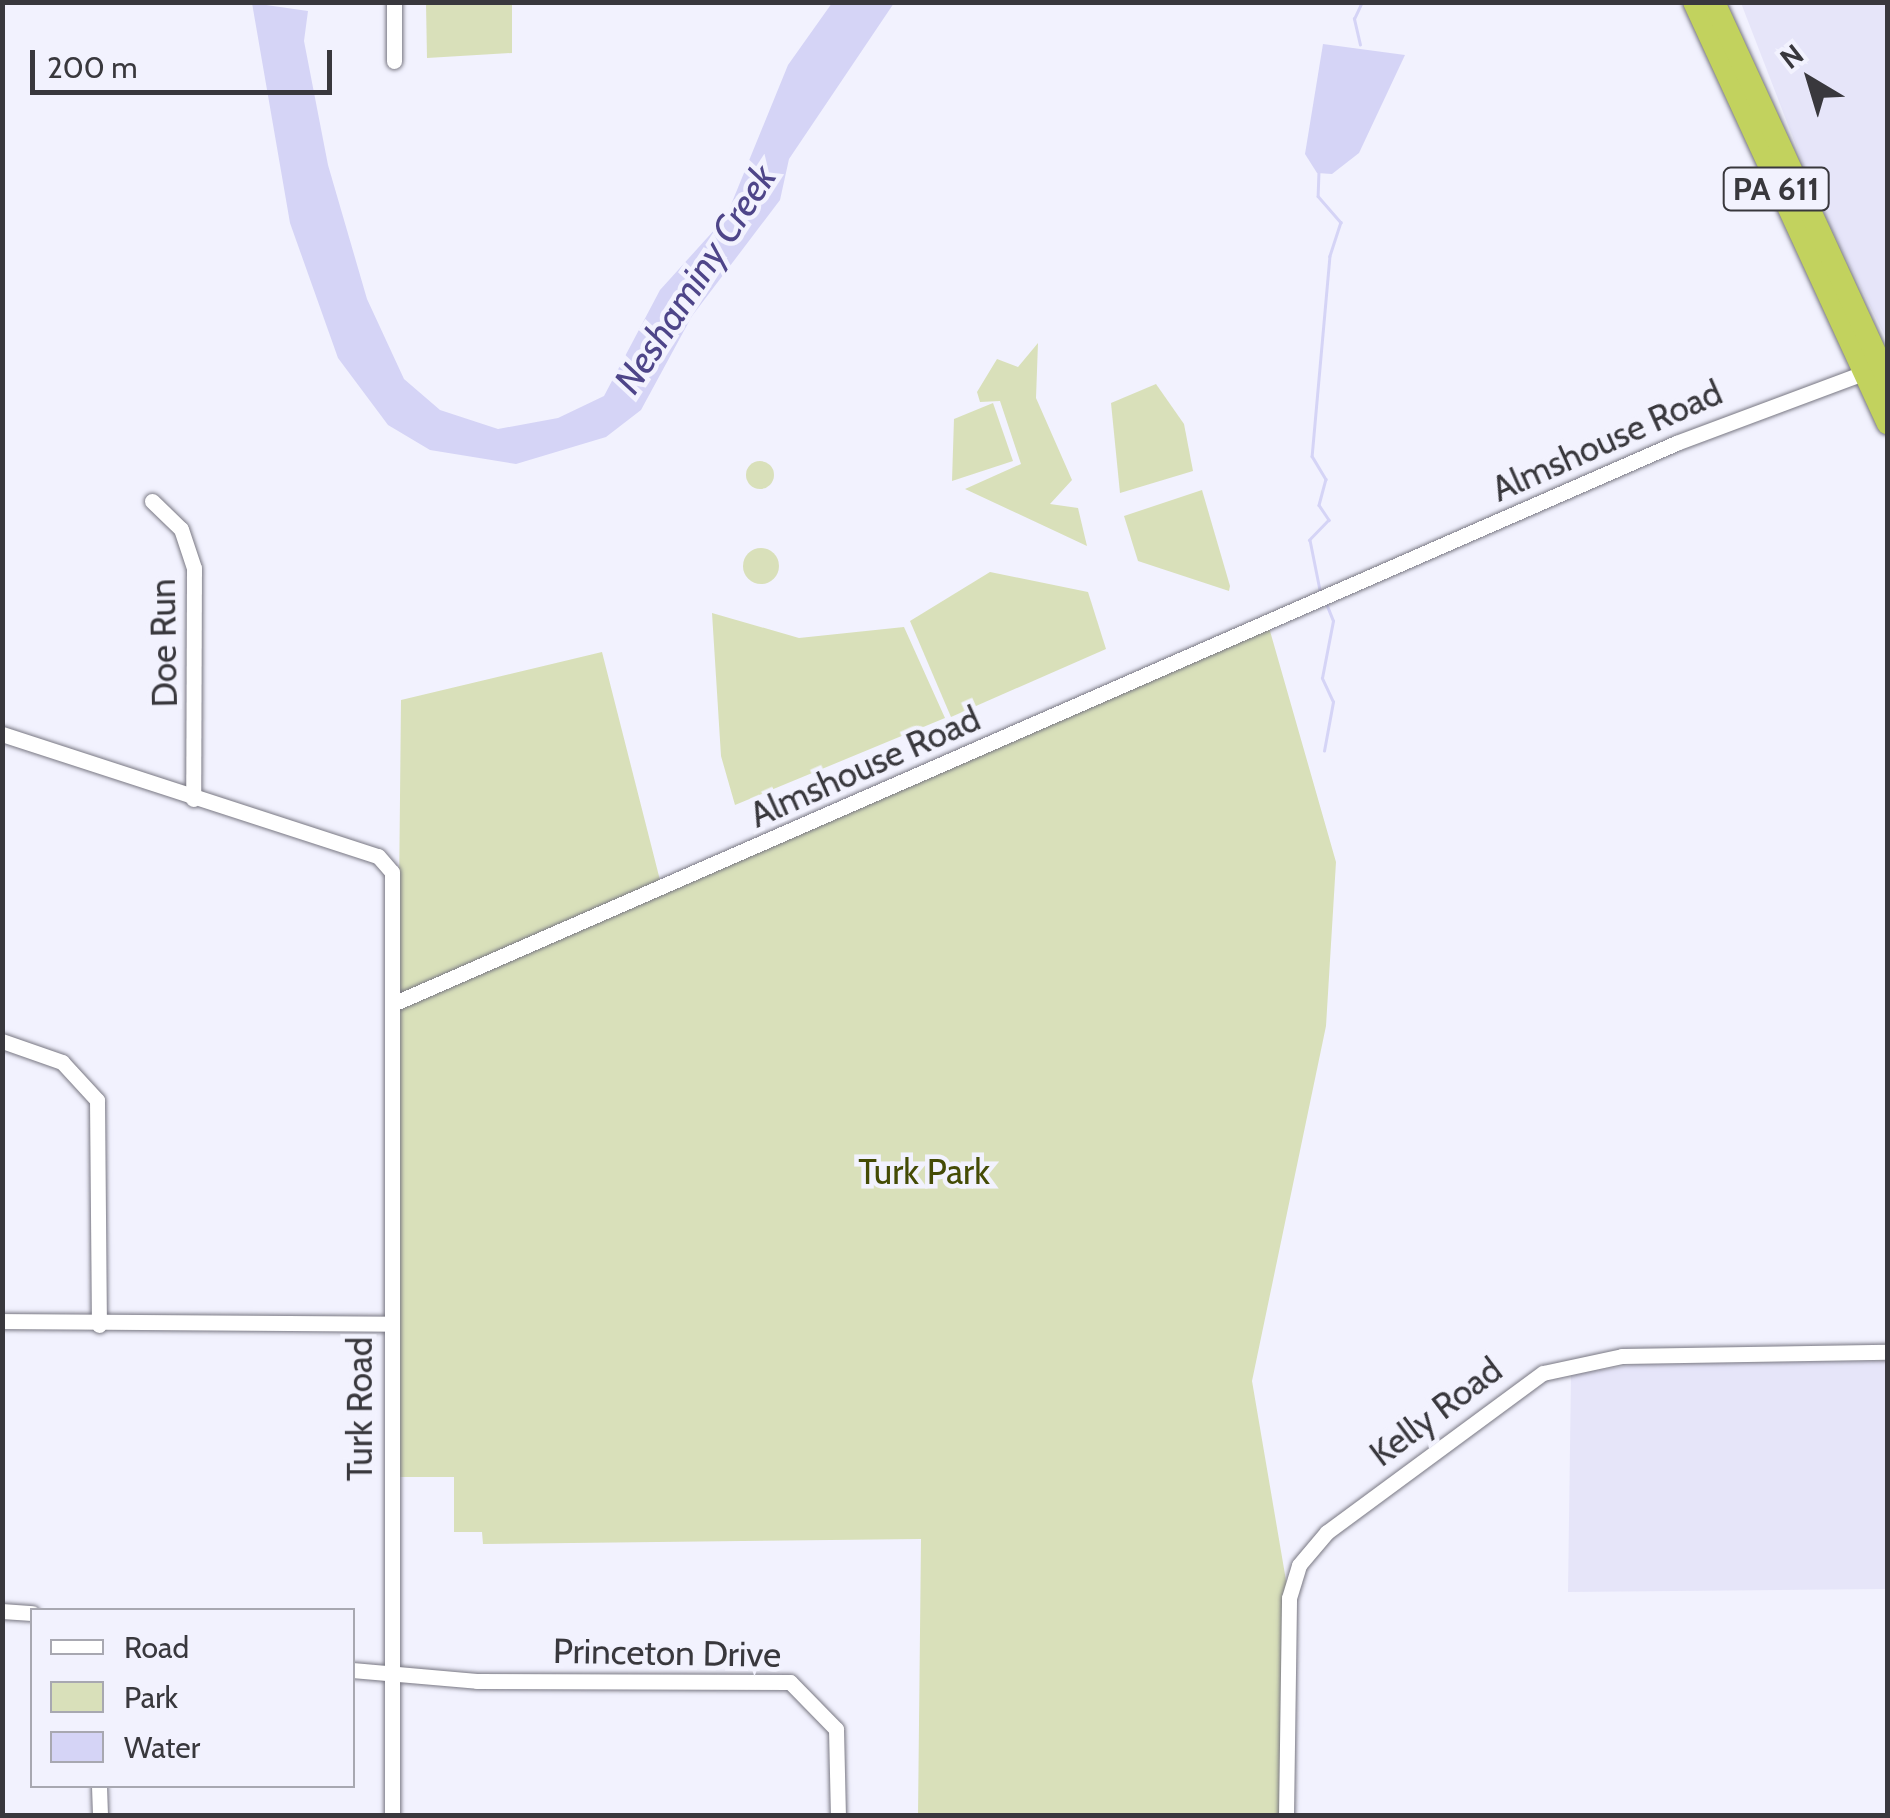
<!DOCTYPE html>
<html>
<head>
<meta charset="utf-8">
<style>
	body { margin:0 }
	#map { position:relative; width:1890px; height:1818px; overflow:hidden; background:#f2f2fe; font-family:Cabin,sans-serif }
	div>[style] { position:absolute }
	.built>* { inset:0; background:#e6e5f9 }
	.green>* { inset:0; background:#d9e0ba }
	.round { border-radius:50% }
	.water>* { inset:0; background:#d5d4f6 }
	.stream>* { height:2.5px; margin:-1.25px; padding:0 1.25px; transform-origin:1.25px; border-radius:1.25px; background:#d5d4f6 }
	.roads { filter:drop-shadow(0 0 2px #787782) drop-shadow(0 0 2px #787782) }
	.minor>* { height:15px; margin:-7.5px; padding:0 7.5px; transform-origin:7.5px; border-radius:7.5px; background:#fff }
	.highway>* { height:22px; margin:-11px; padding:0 11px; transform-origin:11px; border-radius:11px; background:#c2d25e }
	span { translate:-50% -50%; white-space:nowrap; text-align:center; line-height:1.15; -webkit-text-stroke:9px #f2f2fe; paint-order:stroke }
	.shield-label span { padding:2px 8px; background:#f2f2fe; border:2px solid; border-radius:8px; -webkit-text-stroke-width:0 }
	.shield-label { font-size:32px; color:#39383d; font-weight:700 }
	.street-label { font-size:35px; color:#39383d }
	.park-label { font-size:35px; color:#444b05 }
	.water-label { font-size:38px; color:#4e4589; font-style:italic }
	.frame { position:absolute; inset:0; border:5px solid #39383d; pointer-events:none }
	.legend { position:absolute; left:30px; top:1608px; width:325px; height:180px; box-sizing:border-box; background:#f2f2fe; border:2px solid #a8a8b1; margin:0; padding:12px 18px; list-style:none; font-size:30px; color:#39383d }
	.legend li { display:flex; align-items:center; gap:20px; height:50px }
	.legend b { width:50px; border:2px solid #a8a8b1 }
	.north { position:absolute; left:1760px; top:30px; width:100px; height:100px; -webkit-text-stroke:8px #f2f2fe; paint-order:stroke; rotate:322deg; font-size:28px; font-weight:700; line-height:40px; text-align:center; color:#39383d }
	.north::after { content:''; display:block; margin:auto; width:35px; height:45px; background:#39383d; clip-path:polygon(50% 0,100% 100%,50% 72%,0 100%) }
	.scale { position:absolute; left:30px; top:50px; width:302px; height:45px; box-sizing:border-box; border:5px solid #39383d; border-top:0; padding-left:12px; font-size:30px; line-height:35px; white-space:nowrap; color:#39383d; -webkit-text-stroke:8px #f2f2fe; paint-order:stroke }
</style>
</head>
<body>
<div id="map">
	<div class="built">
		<div style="clip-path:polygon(1741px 3px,1887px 3px,1887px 340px,1817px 200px)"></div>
		<div style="clip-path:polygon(1887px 1361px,1887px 1589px,1568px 1592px,1571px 1375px,1638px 1364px)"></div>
	</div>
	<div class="green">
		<div style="clip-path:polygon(426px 3px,512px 3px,512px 53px,427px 58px)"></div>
		<div style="clip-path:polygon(1038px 343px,1036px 398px,1072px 480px,1050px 504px,1078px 508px,1087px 546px,965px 489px,1021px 464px,1000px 401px,980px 402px,977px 392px,997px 359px,1018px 367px)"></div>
		<div style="clip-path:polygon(1156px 384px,1184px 424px,1193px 471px,1120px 493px,1111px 403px)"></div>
		<div style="clip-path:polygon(993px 403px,1013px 461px,952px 481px,954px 419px)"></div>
		<div class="round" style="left:746px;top:461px;width:28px;height:28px"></div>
		<div style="clip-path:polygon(1202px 490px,1230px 586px,1229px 591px,1138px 561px,1124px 516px)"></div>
		<div class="round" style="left:743px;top:548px;width:36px;height:36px"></div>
		<div style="clip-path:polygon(990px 572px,1088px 592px,1106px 649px,951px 717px,910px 621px)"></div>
		<div style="clip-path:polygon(712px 613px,799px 638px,904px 627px,945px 718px,735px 805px,721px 756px)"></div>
		<div style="clip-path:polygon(1268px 624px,1336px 862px,1326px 1026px,1252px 1381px,1289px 1598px,1286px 1815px,918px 1815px,921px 1539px,483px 1544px,482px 1532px,454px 1532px,454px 1477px,393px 1477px,401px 700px,602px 652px,662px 888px)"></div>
	</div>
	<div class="water">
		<div style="clip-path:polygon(252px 3px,308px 11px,304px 41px,328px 165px,367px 299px,404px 379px,440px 410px,498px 429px,558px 418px,604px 396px,660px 290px,726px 217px,788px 65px,832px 3px,894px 3px,789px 159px,780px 200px,692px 316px,641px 410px,606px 437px,516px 464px,430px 450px,388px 425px,338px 358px,290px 223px)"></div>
		<div style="clip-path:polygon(1323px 44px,1405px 55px,1359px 153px,1332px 174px,1317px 173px,1305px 154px)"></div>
	</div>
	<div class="stream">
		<div style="left:1360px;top:45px;width:27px;rotate:-103deg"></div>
		<div style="left:1354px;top:19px;width:19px;rotate:-65deg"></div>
		<div style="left:1319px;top:171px;width:25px;rotate:92deg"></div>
		<div style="left:1318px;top:196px;width:35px;rotate:49deg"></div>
		<div style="left:1341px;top:222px;width:36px;rotate:108deg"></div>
		<div style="left:1330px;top:256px;width:201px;rotate:95.1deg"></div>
		<div style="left:1312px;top:456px;width:27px;rotate:59deg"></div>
		<div style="left:1326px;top:479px;width:27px;rotate:105deg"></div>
		<div style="left:1319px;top:505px;width:18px;rotate:56deg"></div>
		<div style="left:1329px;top:520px;width:28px;rotate:134deg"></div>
		<div style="left:1310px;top:540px;width:51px;rotate:78.7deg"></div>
		<div style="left:1324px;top:751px;width:50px;rotate:-79.6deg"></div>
		<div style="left:1333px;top:702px;width:26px;rotate:-115deg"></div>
		<div style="left:1322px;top:678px;width:58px;rotate:-79.1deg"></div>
		<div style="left:1333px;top:621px;width:16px;rotate:-112deg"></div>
	</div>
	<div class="roads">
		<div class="minor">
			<div style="left:394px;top:61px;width:59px;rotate:-90deg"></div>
			<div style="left:152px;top:501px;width:40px;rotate:44deg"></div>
			<div style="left:181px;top:529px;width:41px;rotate:71.6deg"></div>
			<div style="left:194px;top:568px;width:231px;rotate:90.2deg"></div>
			<div style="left:2px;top:734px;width:395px;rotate:18deg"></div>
			<div style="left:378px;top:856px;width:21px;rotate:49deg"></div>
			<div style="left:392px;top:872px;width:944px;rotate:90deg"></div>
			<div style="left:395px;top:1003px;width:1398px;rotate:-23.61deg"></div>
			<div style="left:1676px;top:443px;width:200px;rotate:-20.5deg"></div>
			<div style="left:2px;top:1041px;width:64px;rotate:19.3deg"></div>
			<div style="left:62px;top:1062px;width:52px;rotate:47.4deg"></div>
			<div style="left:97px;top:1100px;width:225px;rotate:89.5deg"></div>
			<div style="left:2px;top:1321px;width:388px;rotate:0.4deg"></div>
			<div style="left:2px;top:1611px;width:30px;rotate:4deg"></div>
			<div style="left:352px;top:1670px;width:125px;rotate:5deg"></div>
			<div style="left:477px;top:1681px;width:313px;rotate:0.2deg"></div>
			<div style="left:790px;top:1682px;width:66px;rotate:45.6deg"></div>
			<div style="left:836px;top:1729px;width:87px;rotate:88.7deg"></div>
			<div style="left:99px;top:1786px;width:30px;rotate:88deg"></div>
			<div style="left:1286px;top:1816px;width:218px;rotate:-89.2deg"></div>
			<div style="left:1289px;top:1598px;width:34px;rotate:-73deg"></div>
			<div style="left:1299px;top:1565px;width:43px;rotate:-49.7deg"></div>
			<div style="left:1327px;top:1532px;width:268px;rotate:-36.4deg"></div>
			<div style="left:1543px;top:1373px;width:81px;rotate:-12.1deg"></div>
			<div style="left:1622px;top:1356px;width:266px;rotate:-0.9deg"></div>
		</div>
		<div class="highway">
			<div style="left:1694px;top:2px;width:464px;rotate:65.3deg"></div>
			<div style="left:1714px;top:2px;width:417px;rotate:65.3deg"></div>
		</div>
	</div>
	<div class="shield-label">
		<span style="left:1776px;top:189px">PA 611</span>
	</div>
	<div class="street-label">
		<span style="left:1607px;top:441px;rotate:-24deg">Almshouse Road</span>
		<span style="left:164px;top:643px;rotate:-91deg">Doe Run</span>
		<span style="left:865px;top:767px;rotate:-24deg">Almshouse Road</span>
		<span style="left:360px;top:1409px;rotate:-90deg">Turk Road</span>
		<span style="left:1436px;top:1412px;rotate:-37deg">Kelly Road</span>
		<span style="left:667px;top:1653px;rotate:1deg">Princeton Drive</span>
	</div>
	<div class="park-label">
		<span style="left:924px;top:1172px">Turk Park</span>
	</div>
	<div class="water-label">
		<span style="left:695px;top:279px;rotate:-57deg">Neshaminy Creek</span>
	</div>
	<div class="frame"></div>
	<ul class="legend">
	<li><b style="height:12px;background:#fff"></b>Road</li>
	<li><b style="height:28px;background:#d9e0ba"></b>Park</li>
	<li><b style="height:28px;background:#d5d4f6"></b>Water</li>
	</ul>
	<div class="north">N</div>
	<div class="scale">200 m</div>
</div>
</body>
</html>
